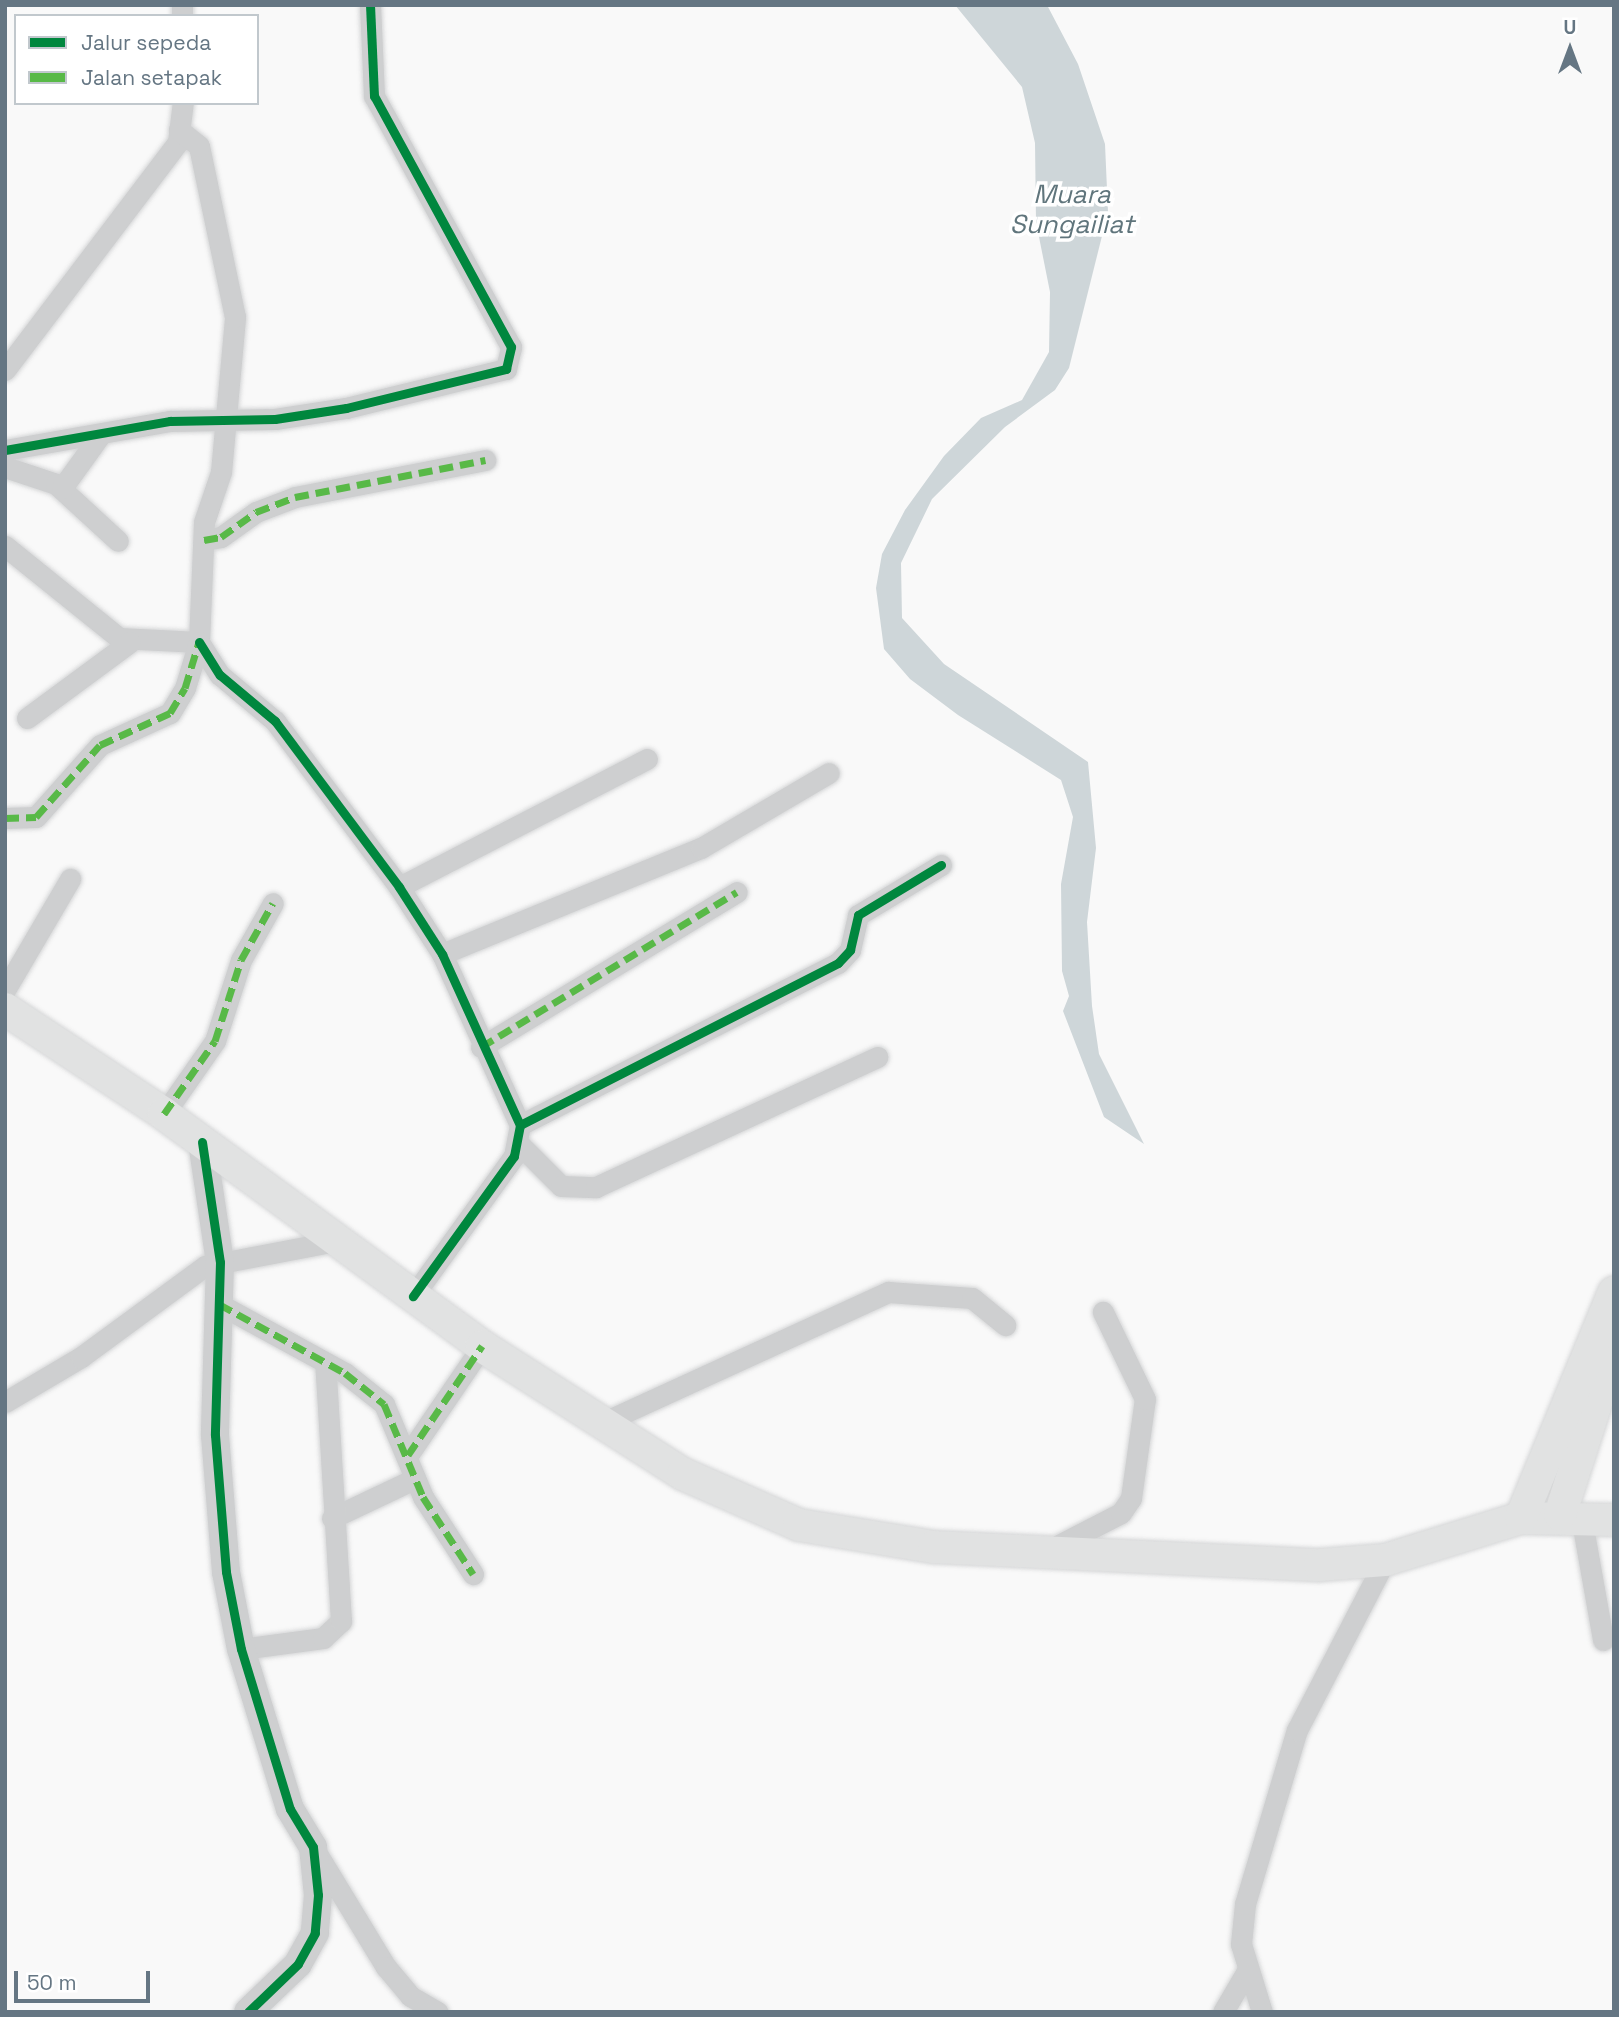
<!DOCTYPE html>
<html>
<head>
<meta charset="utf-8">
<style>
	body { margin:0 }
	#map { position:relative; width:1619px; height:2017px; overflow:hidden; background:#f9f9f9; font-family:"Space Grotesk",sans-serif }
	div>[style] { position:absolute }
	.water>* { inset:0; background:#ced6d9 }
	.roads { filter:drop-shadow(0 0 2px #d5d6d7) drop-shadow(0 0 2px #d5d6d7) }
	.minor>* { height:21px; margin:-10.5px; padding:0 10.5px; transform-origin:10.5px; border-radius:10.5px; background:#cecfd0 }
	.tertiary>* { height:28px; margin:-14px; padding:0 14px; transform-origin:14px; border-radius:14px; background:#cecfd0 }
	.secondary>* { height:32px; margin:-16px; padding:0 16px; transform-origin:16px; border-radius:16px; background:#e1e2e2 }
	.quiet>* { height:7px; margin-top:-3.5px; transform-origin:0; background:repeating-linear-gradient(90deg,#58b947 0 14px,transparent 0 21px) }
	.cycleway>* { height:9px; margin:-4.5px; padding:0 4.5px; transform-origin:4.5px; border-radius:4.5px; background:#00873e }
	span { translate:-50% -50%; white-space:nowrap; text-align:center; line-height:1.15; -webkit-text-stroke:7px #fff; paint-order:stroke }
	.water-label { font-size:26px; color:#60757c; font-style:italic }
	.frame { position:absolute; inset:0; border:7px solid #657683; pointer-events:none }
	.legend { position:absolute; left:14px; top:14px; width:245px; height:91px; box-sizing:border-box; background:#fff; border:2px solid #c1c8cd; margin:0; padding:9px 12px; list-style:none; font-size:21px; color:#657683 }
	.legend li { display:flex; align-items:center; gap:14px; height:35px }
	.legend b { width:35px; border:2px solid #c1c8cd }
	.north { position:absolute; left:1535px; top:14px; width:70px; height:70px; -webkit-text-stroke:5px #fff; paint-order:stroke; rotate:0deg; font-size:19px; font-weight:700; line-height:28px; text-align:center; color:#657683 }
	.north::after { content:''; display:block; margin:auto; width:24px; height:32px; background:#657683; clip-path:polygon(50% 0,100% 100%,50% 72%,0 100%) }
	.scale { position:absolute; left:14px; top:1971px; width:136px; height:32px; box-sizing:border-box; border:4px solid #657683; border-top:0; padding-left:9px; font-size:21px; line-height:24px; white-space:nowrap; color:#657683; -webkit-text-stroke:5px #fff; paint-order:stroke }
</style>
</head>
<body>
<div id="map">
	<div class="water">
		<div style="clip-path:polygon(955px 5px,1047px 5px,1078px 64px,1105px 144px,1108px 212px,1069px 368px,1055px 390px,1005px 427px,932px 499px,901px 563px,902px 618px,944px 664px,1088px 762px,1096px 848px,1087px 922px,1092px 1006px,1099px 1054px,1144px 1144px,1104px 1117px,1063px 1011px,1069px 996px,1062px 971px,1061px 884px,1073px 817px,1061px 780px,958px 715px,910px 679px,884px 649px,876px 588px,882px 554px,905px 510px,944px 456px,981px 418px,1022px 400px,1049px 352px,1050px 292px,1036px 222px,1035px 143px,1022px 87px)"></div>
	</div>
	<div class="roads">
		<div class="minor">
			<div style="left:182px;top:5px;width:11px;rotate:90deg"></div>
			<div style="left:5px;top:370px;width:286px;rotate:-52.8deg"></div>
			<div style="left:178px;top:142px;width:39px;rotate:-83deg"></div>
			<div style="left:5px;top:450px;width:168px;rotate:-10deg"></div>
			<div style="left:170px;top:421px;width:105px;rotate:-1.1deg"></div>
			<div style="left:275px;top:419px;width:72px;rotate:-8.8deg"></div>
			<div style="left:346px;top:408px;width:165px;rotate:-13.7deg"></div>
			<div style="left:506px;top:369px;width:23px;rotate:-77deg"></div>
			<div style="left:511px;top:347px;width:286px;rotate:-118.6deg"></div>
			<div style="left:374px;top:96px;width:91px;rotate:-92.5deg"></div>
			<div style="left:5px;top:467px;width:54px;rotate:18.4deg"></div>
			<div style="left:56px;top:484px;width:84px;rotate:42.6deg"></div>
			<div style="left:62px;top:488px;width:67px;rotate:-54.2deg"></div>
			<div style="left:204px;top:540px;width:17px;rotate:-10deg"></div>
			<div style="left:221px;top:537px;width:43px;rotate:-35.5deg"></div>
			<div style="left:256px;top:512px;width:42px;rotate:-21deg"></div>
			<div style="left:295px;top:497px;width:194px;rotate:-11deg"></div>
			<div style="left:5px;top:546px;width:146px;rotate:38.9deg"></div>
			<div style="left:119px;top:638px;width:80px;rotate:2.9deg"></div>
			<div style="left:199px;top:642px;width:120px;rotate:-87.6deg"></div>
			<div style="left:204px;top:522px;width:53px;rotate:-71.2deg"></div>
			<div style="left:221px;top:472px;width:156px;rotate:-84.8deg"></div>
			<div style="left:235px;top:317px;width:175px;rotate:-101.9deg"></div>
			<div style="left:199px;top:146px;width:26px;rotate:-141deg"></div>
			<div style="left:199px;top:642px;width:39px;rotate:58deg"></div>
			<div style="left:220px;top:675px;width:72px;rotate:39.9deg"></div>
			<div style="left:275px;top:721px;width:207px;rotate:53.2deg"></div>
			<div style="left:399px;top:887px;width:80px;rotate:57.3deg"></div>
			<div style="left:442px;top:954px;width:188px;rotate:65.5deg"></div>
			<div style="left:520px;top:1125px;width:32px;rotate:101deg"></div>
			<div style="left:514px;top:1156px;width:173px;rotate:125.8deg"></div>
			<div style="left:27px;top:718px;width:128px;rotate:-36.4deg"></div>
			<div style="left:5px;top:818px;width:31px;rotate:-2deg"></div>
			<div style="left:36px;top:817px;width:96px;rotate:-48.4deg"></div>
			<div style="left:100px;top:745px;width:77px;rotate:-24.6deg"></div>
			<div style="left:170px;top:713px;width:29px;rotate:-59deg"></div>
			<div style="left:185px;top:688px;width:48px;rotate:-73.1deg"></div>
			<div style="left:399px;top:887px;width:279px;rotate:-27.3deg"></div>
			<div style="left:442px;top:954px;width:280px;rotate:-22.3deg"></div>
			<div style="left:701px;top:848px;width:148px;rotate:-30.4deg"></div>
			<div style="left:5px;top:990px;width:129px;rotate:-59.6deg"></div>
			<div style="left:481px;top:1047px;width:299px;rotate:-31.2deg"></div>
			<div style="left:164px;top:1114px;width:89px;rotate:-55.1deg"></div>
			<div style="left:215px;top:1041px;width:85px;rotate:-72.2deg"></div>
			<div style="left:241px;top:960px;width:65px;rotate:-60.7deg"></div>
			<div style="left:520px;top:1125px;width:357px;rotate:-27deg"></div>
			<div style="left:838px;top:963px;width:18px;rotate:-47deg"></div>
			<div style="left:850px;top:950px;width:36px;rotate:-77deg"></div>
			<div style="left:858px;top:915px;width:97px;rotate:-31.1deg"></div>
			<div style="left:519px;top:1144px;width:59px;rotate:45deg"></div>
			<div style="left:561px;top:1186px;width:35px;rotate:2deg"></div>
			<div style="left:596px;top:1187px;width:310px;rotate:-24.8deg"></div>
			<div style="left:219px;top:1304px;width:144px;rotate:28.7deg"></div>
			<div style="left:345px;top:1373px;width:50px;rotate:38.5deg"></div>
			<div style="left:384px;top:1404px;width:101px;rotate:67.2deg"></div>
			<div style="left:423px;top:1497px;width:92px;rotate:57deg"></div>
			<div style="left:5px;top:1402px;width:88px;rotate:-30.6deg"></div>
			<div style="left:81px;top:1357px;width:154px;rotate:-36.3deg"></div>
			<div style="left:205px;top:1266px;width:128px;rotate:-10.8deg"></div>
			<div style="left:602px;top:1423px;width:315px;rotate:-24.6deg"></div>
			<div style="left:888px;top:1292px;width:84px;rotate:4.1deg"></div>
			<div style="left:972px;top:1298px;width:43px;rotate:39.3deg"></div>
			<div style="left:408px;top:1455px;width:132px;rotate:-55.8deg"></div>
			<div style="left:1581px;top:1516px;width:126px;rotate:79.9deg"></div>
			<div style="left:332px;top:1518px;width:91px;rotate:-25.4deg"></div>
			<div style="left:1047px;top:1551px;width:83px;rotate:-27.2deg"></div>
			<div style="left:1121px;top:1513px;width:18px;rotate:-56deg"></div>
			<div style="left:1131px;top:1498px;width:100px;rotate:-82deg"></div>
			<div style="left:1145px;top:1399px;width:97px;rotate:-115.8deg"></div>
			<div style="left:241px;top:1649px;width:83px;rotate:-7.6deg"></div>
			<div style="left:323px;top:1638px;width:25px;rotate:-43deg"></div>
			<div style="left:341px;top:1621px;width:258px;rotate:-93.5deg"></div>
			<div style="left:316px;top:1852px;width:135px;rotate:58.7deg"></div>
			<div style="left:386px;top:1967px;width:38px;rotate:50deg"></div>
			<div style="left:410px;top:1996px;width:32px;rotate:30deg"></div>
			<div style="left:1223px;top:2012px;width:48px;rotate:-59.7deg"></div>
			<div style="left:1262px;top:2012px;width:71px;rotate:-107.2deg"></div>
			<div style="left:1241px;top:1944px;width:40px;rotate:-84.3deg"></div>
			<div style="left:1245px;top:1904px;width:182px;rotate:-73.4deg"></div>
			<div style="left:1297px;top:1730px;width:191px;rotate:-62.6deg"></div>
		</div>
		<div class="tertiary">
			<div style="left:202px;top:1142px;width:121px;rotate:81.5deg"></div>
			<div style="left:220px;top:1262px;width:173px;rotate:91.7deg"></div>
			<div style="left:215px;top:1435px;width:137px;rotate:85.4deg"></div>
			<div style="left:226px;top:1572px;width:78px;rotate:79deg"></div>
			<div style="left:241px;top:1649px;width:167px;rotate:73deg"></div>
			<div style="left:290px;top:1809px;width:44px;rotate:58.8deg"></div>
			<div style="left:313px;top:1847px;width:48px;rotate:84.1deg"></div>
			<div style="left:318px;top:1895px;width:38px;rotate:95deg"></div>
			<div style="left:315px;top:1933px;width:35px;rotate:119deg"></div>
			<div style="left:298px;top:1964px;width:69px;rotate:136.2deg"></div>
		</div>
		<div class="secondary">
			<div style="left:5px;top:1009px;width:191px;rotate:33.4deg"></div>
			<div style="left:164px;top:1114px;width:394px;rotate:36.1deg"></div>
			<div style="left:482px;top:1346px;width:238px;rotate:32.5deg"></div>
			<div style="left:683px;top:1474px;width:127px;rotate:23.7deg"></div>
			<div style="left:799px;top:1525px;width:137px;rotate:9.3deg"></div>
			<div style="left:934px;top:1547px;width:386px;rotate:2.7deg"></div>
			<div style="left:1320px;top:1565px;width:65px;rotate:-4.4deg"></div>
			<div style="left:1385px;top:1560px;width:142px;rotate:-17.2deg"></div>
			<div style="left:1521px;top:1518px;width:93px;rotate:1.2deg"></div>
			<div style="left:1560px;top:1515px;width:176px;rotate:-72.1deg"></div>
			<div style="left:1521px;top:1518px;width:244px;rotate:-67.6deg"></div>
		</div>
	</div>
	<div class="quiet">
		<div style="left:204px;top:540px;width:17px;rotate:-10deg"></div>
		<div style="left:221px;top:537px;width:43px;rotate:-35.5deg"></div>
		<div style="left:256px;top:512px;width:42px;rotate:-21deg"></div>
		<div style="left:295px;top:497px;width:194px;rotate:-11deg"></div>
		<div style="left:5px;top:818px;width:31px;rotate:-2deg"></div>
		<div style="left:36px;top:817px;width:96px;rotate:-48.4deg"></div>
		<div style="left:100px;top:745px;width:77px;rotate:-24.6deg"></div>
		<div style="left:170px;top:713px;width:29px;rotate:-59deg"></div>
		<div style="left:185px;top:688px;width:48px;rotate:-73.1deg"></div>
		<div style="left:481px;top:1047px;width:299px;rotate:-31.2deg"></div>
		<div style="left:164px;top:1114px;width:89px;rotate:-55.1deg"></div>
		<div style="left:215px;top:1041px;width:85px;rotate:-72.2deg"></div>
		<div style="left:241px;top:960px;width:65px;rotate:-60.7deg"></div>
		<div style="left:219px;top:1304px;width:144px;rotate:28.7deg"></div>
		<div style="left:345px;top:1373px;width:50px;rotate:38.5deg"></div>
		<div style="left:384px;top:1404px;width:101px;rotate:67.2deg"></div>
		<div style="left:423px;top:1497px;width:92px;rotate:57deg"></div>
		<div style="left:408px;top:1455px;width:132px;rotate:-55.8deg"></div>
	</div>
	<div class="cycleway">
		<div style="left:5px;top:450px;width:168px;rotate:-10deg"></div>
		<div style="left:170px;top:421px;width:105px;rotate:-1.1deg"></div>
		<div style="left:275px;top:419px;width:72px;rotate:-8.8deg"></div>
		<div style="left:346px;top:408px;width:165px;rotate:-13.7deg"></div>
		<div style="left:506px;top:369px;width:23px;rotate:-77deg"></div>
		<div style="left:511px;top:347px;width:286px;rotate:-118.6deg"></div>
		<div style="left:374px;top:96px;width:91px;rotate:-92.5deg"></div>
		<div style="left:199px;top:642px;width:39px;rotate:58deg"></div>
		<div style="left:220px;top:675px;width:72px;rotate:39.9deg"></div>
		<div style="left:275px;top:721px;width:207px;rotate:53.2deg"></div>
		<div style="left:399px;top:887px;width:80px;rotate:57.3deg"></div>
		<div style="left:442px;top:954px;width:188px;rotate:65.5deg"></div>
		<div style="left:520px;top:1125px;width:32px;rotate:101deg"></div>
		<div style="left:514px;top:1156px;width:173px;rotate:125.8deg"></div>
		<div style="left:520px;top:1125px;width:357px;rotate:-27deg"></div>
		<div style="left:838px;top:963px;width:18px;rotate:-47deg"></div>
		<div style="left:850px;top:950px;width:36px;rotate:-77deg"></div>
		<div style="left:858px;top:915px;width:97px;rotate:-31.1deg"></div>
		<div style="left:202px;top:1142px;width:121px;rotate:81.5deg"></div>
		<div style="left:220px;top:1262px;width:173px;rotate:91.7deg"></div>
		<div style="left:215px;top:1435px;width:137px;rotate:85.4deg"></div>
		<div style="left:226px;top:1572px;width:78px;rotate:79deg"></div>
		<div style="left:241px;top:1649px;width:167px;rotate:73deg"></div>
		<div style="left:290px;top:1809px;width:44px;rotate:58.8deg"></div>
		<div style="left:313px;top:1847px;width:48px;rotate:84.1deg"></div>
		<div style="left:318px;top:1895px;width:38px;rotate:95deg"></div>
		<div style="left:315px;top:1933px;width:35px;rotate:119deg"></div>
		<div style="left:298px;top:1964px;width:69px;rotate:136.2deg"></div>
	</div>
	<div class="water-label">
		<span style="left:1072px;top:210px">Muara<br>Sungailiat</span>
	</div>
	<div class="frame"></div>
	<ul class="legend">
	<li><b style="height:9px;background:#00873e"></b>Jalur sepeda</li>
	<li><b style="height:9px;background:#58b947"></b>Jalan setapak</li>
	</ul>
	<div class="north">U</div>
	<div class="scale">50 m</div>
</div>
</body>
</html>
